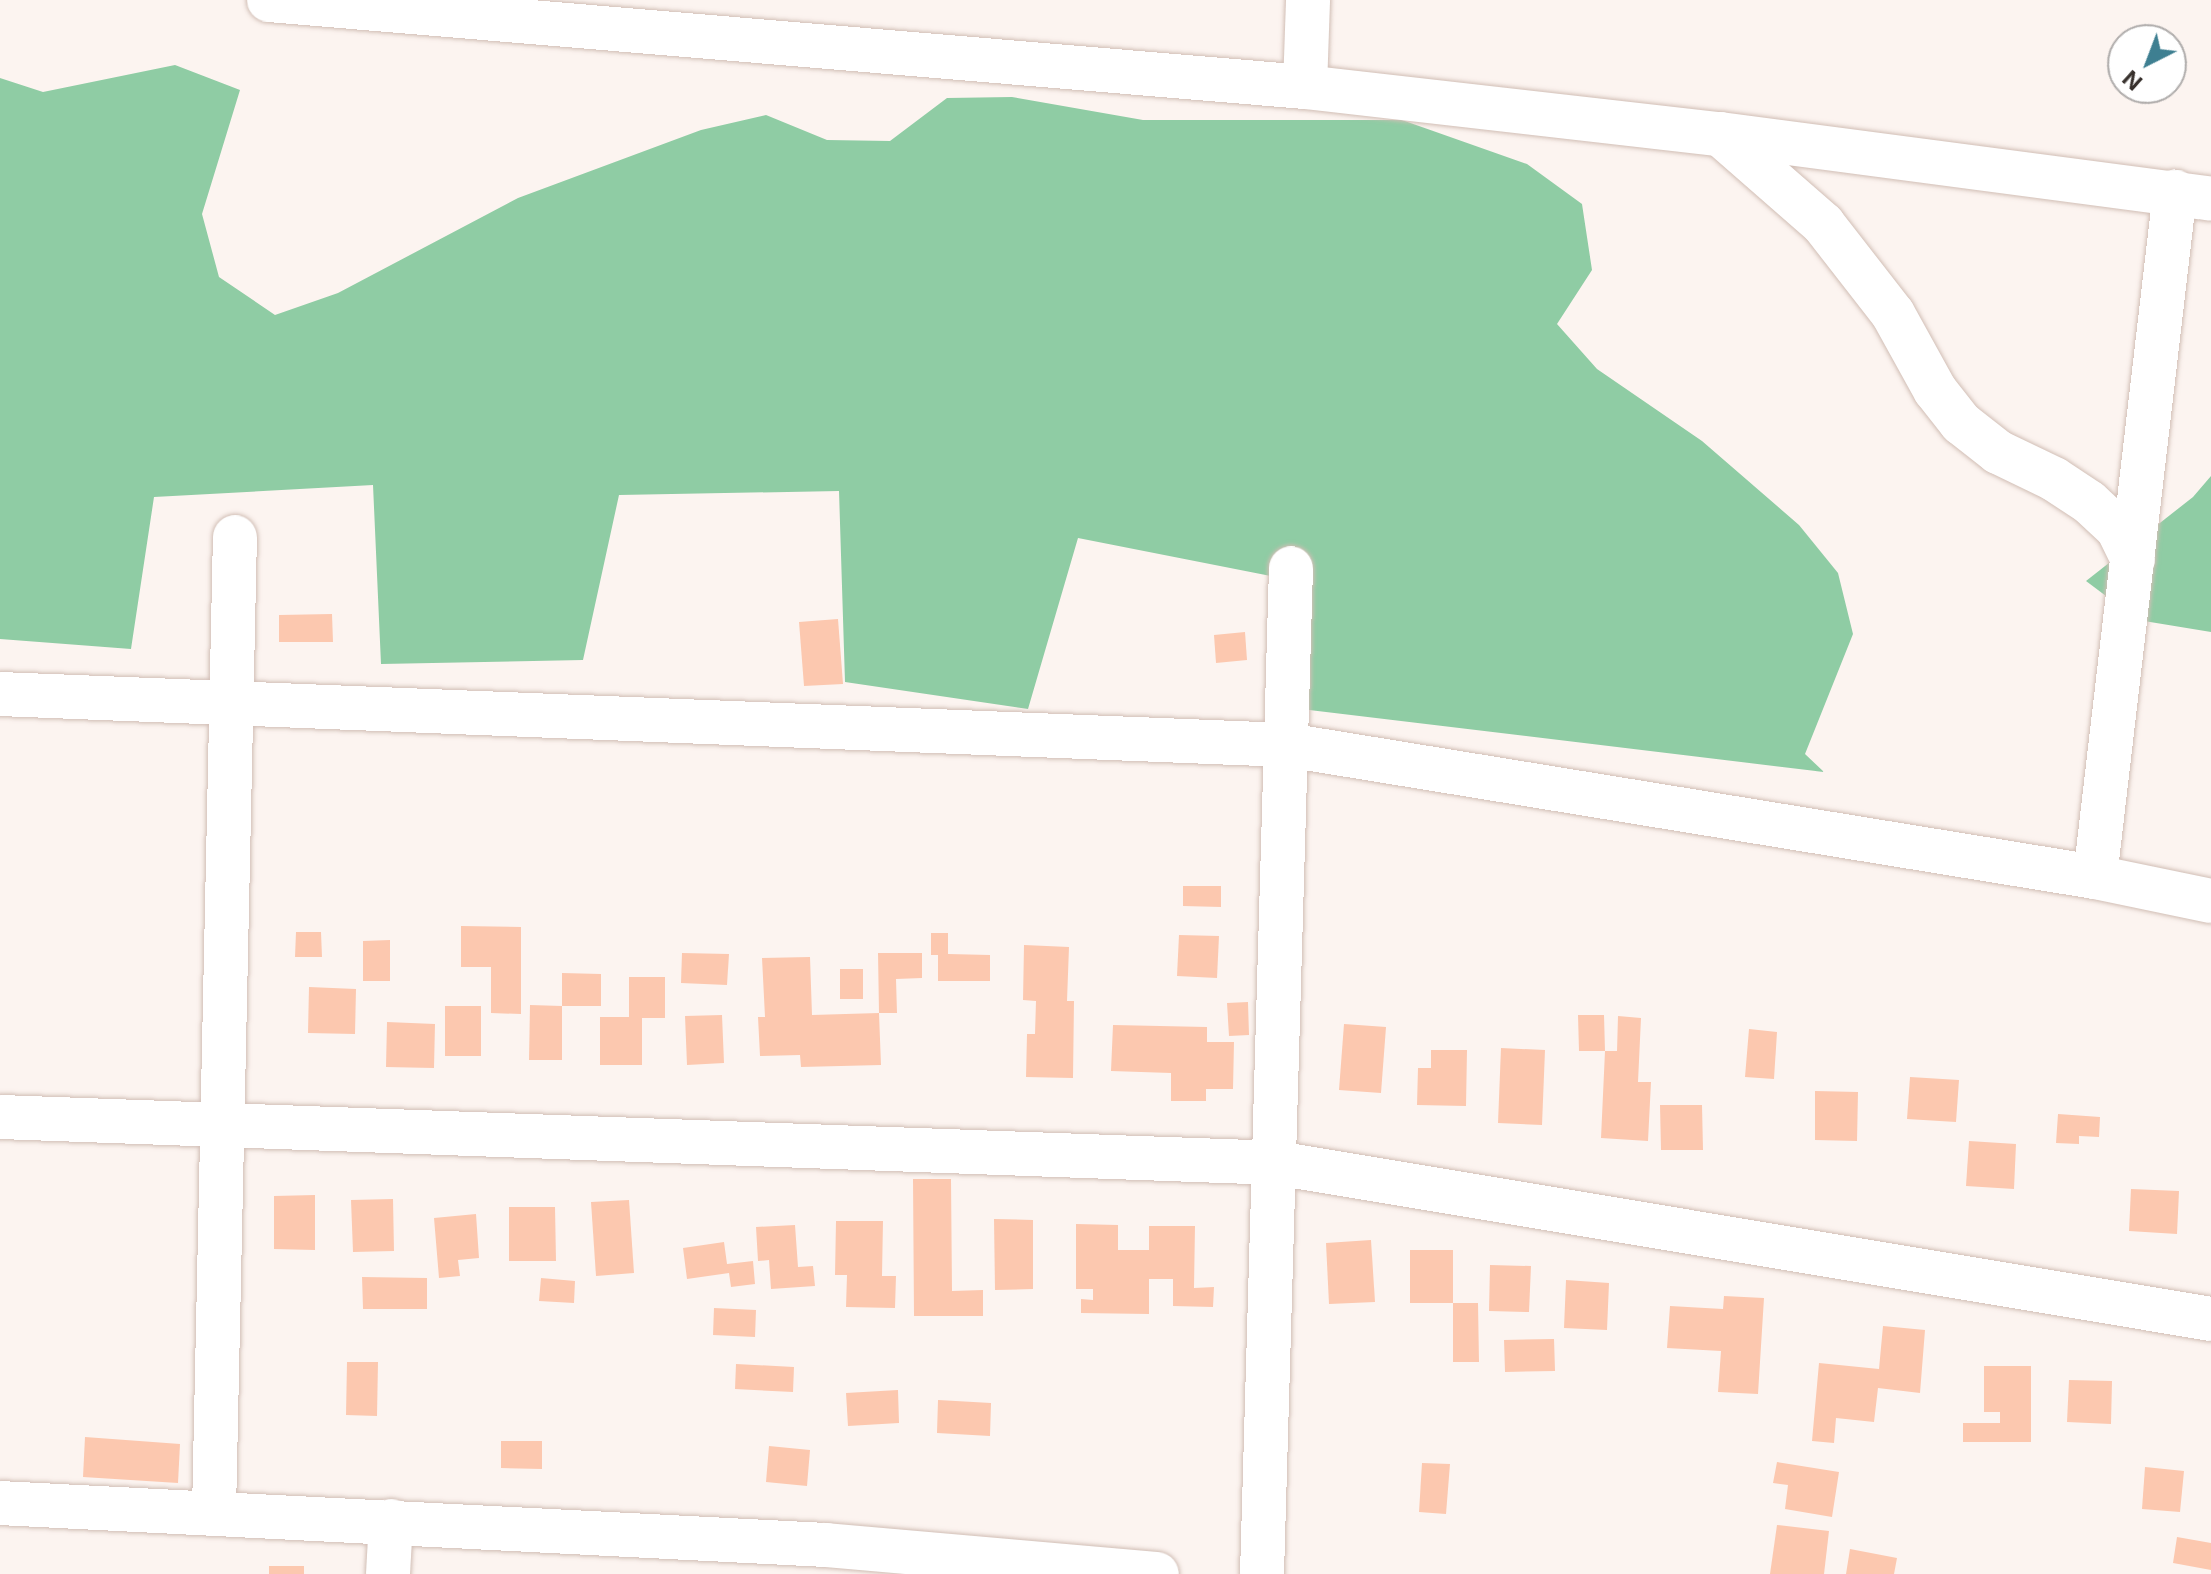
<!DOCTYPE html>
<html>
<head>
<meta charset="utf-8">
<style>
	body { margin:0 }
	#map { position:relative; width:2211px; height:1574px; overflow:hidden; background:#fcf4f0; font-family:Inter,sans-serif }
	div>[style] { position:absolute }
	.forest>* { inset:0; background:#8fcca4 }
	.building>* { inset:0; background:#fcc8af }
	.roads { filter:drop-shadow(0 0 2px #d1beb5) drop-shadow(0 0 2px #d1beb5) }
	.minor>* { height:44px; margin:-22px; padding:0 22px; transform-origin:22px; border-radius:22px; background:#fff }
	span { translate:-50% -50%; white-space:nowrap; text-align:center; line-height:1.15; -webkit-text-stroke:8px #fff; paint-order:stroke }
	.north { position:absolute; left:2107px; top:24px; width:80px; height:80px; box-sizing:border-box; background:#fff; border:2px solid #afacab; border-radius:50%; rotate:222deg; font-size:22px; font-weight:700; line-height:32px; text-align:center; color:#37302c }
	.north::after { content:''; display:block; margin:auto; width:28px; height:36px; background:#3e7f91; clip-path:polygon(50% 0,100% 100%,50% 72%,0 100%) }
</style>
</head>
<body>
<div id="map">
	<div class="forest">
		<div style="clip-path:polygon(175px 65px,240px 90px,202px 214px,219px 277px,275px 315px,338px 293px,518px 198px,701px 130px,766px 115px,827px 140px,890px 141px,947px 98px,1012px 97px,1143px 120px,1402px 120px,1527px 164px,1582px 204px,1592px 270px,1557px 324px,1597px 369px,1702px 441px,1799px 525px,1838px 573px,1853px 634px,1805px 754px,1824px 772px,1301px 709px,1291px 580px,1078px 538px,1028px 709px,845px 682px,839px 491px,619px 495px,583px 660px,381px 664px,373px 485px,154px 497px,131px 649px,0 639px,0 78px,43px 92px)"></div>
		<div style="clip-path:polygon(2211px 476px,2211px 632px,2138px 620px,2086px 581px,2193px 497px)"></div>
	</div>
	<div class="building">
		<div style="clip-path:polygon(332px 614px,333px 642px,279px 642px,279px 615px)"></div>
		<div style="clip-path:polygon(838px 619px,843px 684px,804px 686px,799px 622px)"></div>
		<div style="clip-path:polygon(1245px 632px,1247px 660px,1216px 663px,1214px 635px)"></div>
		<div style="clip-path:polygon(1183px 886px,1221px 886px,1221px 907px,1183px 906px)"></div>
		<div style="clip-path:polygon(461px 926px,521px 927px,521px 1014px,491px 1013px,491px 967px,461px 967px)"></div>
		<div style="clip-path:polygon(296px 932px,321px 932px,322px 957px,295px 957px)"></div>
		<div style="clip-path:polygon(931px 933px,948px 933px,948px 954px,990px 955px,990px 981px,938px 981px,938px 955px,931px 955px)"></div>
		<div style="clip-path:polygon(1179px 935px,1219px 936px,1217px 978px,1177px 976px)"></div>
		<div style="clip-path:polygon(390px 940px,390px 981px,363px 981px,363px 941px)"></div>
		<div style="clip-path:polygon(1024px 945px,1069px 947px,1067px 1001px,1074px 1001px,1073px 1078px,1026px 1077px,1027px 1034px,1035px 1034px,1036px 1001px,1023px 1000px)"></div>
		<div style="clip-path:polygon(682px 953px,729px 954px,727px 985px,681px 983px)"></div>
		<div style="clip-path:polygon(878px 953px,922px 953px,922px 978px,896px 979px,897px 1013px,879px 1013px)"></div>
		<div style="clip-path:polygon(810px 957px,812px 1015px,879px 1013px,881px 1065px,801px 1067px,800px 1055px,760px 1056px,758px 1017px,765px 1017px,762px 958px)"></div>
		<div style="clip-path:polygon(840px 969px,863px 969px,863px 999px,840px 999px)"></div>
		<div style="clip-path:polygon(562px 973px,601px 974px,601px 1006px,562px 1006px)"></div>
		<div style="clip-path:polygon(629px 977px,665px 977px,665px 1018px,642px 1018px,642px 1065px,600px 1065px,600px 1017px,629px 1017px)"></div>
		<div style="clip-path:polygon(309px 987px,356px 989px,355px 1034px,308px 1033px)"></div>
		<div style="clip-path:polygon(1248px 1002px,1249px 1035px,1229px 1036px,1227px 1003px)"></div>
		<div style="clip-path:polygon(530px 1005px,562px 1006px,562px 1060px,529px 1060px)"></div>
		<div style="clip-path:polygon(445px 1006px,481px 1006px,481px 1056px,445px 1056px)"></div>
		<div style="clip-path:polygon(722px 1015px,724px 1063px,687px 1065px,685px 1016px)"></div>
		<div style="clip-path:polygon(1578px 1015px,1604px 1015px,1605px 1051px,1579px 1051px)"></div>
		<div style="clip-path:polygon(1618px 1016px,1641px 1018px,1638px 1082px,1651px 1082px,1648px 1141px,1601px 1138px,1605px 1051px,1617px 1051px)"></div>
		<div style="clip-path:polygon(387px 1022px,435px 1024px,434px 1068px,386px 1067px)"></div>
		<div style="clip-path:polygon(1344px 1024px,1386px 1027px,1381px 1093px,1339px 1090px)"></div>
		<div style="clip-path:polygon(1113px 1025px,1207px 1027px,1207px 1042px,1234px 1042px,1233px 1089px,1206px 1089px,1206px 1101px,1171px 1101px,1171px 1073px,1111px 1071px)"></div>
		<div style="clip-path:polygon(1749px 1029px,1777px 1032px,1774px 1079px,1745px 1077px)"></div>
		<div style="clip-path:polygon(1501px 1048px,1545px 1050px,1542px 1125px,1498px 1123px)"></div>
		<div style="clip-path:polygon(1431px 1050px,1467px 1050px,1466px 1106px,1417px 1105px,1418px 1068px,1431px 1068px)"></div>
		<div style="clip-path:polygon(1910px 1077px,1959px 1080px,1956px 1122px,1907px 1119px)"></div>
		<div style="clip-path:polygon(1815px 1091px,1858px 1092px,1857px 1141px,1815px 1140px)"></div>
		<div style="clip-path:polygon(1660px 1105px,1702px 1105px,1703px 1150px,1661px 1150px)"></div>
		<div style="clip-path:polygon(2058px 1114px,2100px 1117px,2099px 1137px,2079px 1136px,2079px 1144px,2056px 1143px)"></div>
		<div style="clip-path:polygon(1969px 1141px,2016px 1144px,2014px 1189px,1966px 1186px)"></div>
		<div style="clip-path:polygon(913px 1179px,951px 1179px,952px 1291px,983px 1290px,983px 1316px,914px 1316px)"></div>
		<div style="clip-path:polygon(2131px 1189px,2179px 1191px,2177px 1234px,2129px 1231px)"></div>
		<div style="clip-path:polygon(315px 1195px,315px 1250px,274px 1249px,274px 1196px)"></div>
		<div style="clip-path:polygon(393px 1199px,394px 1251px,353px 1252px,351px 1200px)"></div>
		<div style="clip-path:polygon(629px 1200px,634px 1273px,596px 1276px,591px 1202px)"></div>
		<div style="clip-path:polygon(509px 1207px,555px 1207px,556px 1261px,509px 1261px)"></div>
		<div style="clip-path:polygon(476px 1214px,479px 1258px,458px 1260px,460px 1276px,439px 1278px,434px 1218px)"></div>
		<div style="clip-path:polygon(994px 1219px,1033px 1220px,1033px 1289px,995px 1290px)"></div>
		<div style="clip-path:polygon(836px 1221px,883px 1221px,882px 1276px,896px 1276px,895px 1308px,846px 1307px,847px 1275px,835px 1275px)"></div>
		<div style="clip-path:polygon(1076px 1224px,1118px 1225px,1118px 1250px,1149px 1250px,1149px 1226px,1195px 1226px,1194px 1288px,1214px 1287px,1213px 1307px,1173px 1306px,1173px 1279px,1149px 1279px,1149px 1314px,1081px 1313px,1081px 1299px,1093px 1300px,1093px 1289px,1076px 1289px)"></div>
		<div style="clip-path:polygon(795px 1225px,798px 1267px,813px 1266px,815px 1286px,771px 1289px,769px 1260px,758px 1261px,756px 1227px)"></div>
		<div style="clip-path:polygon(1371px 1240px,1375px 1302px,1329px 1304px,1326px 1243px)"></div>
		<div style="clip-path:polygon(724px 1242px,727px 1264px,753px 1261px,755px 1284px,731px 1287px,729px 1273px,687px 1279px,683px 1248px)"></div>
		<div style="clip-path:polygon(1410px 1250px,1453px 1250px,1453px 1303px,1478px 1303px,1479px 1362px,1453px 1362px,1453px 1303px,1410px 1303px)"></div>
		<div style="clip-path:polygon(1490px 1265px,1531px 1266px,1529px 1312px,1489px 1311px)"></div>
		<div style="clip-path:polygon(362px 1277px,427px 1278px,427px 1309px,363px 1309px)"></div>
		<div style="clip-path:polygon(541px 1278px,575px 1281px,574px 1303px,539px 1301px)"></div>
		<div style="clip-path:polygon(1566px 1280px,1609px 1283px,1607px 1330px,1564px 1328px)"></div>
		<div style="clip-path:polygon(1724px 1296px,1764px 1298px,1758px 1394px,1718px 1392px,1721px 1351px,1667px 1348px,1670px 1306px,1723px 1309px)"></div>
		<div style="clip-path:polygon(714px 1308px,756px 1310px,755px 1337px,713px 1335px)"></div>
		<div style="clip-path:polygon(1883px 1326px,1925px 1330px,1920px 1393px,1878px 1388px,1874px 1422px,1836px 1418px,1834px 1443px,1812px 1441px,1819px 1363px,1879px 1369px)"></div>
		<div style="clip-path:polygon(1554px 1339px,1555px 1371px,1505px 1372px,1504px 1340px)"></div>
		<div style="clip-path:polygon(347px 1362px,378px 1362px,377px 1416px,346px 1415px)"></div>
		<div style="clip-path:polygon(736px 1364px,794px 1367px,793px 1392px,735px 1389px)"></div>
		<div style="clip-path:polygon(1984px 1366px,2031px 1366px,2031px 1442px,1963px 1442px,1963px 1423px,2000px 1423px,2000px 1412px,1984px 1412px)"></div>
		<div style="clip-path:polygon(2069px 1380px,2112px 1381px,2111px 1424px,2067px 1422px)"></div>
		<div style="clip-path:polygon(898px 1390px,899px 1423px,848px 1426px,846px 1393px)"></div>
		<div style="clip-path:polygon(938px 1400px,991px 1403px,990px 1436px,937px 1433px)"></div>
		<div style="clip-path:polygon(85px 1437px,180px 1444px,178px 1483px,83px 1477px)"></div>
		<div style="clip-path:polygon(501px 1441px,542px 1441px,542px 1469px,501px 1468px)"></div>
		<div style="clip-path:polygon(769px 1446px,810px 1450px,807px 1486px,766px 1482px)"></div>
		<div style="clip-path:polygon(1777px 1462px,1839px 1472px,1832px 1517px,1785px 1509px,1788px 1485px,1773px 1483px)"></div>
		<div style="clip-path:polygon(1422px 1463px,1450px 1464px,1446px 1514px,1419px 1512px)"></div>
		<div style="clip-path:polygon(2145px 1467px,2184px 1471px,2180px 1512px,2142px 1509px)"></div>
		<div style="clip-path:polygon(1777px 1525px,1829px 1531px,1824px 1574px,1770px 1574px)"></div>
		<div style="clip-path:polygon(2177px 1537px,2211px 1543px,2211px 1570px,2173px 1563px)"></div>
		<div style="clip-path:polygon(1850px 1549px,1897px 1558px,1894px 1574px,1846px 1574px)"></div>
		<div style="clip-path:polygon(269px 1566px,304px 1566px,304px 1574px,269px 1574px)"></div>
	</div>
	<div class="roads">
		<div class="minor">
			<div style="left:269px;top:0;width:1040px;rotate:4.8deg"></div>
			<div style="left:1305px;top:87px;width:418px;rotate:6.5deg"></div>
			<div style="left:1720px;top:134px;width:495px;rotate:7.5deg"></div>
			<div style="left:1305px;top:87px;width:87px;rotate:-88deg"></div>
			<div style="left:1720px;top:134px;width:137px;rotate:41.1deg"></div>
			<div style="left:1823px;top:224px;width:114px;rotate:52.1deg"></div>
			<div style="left:1893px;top:314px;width:87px;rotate:61.1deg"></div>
			<div style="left:1935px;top:390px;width:42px;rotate:51.8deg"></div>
			<div style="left:1961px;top:423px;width:47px;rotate:38.1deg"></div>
			<div style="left:1998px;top:452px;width:62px;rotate:25.7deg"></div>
			<div style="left:2054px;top:479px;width:42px;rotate:33.3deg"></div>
			<div style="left:2089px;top:502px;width:40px;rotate:43deg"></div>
			<div style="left:2118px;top:529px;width:34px;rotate:64deg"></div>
			<div style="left:0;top:694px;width:1288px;rotate:2.27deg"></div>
			<div style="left:1287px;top:745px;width:819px;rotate:9.28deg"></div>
			<div style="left:2095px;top:877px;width:118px;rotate:11.7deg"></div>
			<div style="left:2095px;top:877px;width:690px;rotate:-83.34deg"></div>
			<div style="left:0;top:1117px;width:1277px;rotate:2.06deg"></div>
			<div style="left:1276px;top:1163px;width:948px;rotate:9.47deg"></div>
			<div style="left:0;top:1503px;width:827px;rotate:2.91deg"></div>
			<div style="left:826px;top:1545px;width:332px;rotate:5deg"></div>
			<div style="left:214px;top:1512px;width:975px;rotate:-88.77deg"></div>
			<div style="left:388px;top:1574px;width:53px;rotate:-86.8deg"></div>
			<div style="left:1262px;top:1574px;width:1006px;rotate:-88.35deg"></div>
		</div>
	</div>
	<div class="north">N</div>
</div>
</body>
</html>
